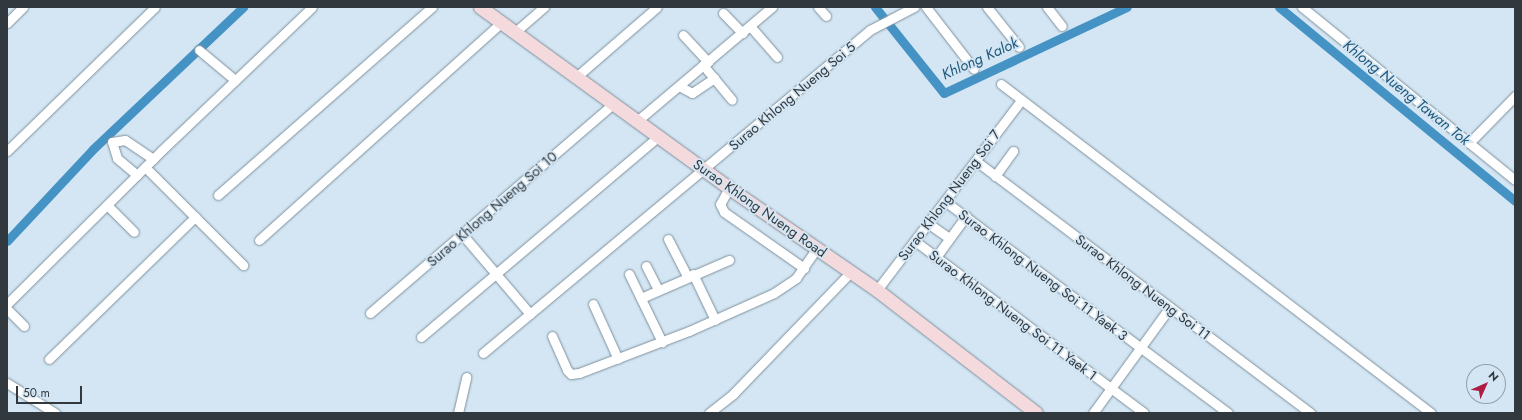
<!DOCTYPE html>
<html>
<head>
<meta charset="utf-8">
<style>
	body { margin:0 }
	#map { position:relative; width:1522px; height:420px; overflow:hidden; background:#d4e6f4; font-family:Jost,sans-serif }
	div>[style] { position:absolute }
	.canal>* { height:9px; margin:-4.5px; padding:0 4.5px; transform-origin:4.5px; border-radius:4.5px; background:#4593c5 }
	.roads { filter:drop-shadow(0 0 1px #7f909c) drop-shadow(0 0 1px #7f909c) }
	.minor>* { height:9px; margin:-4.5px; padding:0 4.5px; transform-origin:4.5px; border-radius:4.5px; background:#fff }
	.secondary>* { height:13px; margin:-6.5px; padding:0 6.5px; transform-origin:6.5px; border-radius:6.5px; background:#f4dadd }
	span { translate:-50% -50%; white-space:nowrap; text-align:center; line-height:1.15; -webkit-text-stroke:3.5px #d4e6f4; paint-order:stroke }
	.street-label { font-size:14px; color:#32393e }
	.water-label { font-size:15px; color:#1e587a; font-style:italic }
	.frame { position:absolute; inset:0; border:8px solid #32393e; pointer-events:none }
	.north { position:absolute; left:1466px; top:364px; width:40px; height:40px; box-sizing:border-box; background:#d4e6f4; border:1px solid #93a1ab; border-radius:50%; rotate:45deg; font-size:11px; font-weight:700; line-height:16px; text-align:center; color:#32393e }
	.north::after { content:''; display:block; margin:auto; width:14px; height:18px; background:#ae1b43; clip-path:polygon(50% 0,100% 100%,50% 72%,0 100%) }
	.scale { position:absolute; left:16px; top:386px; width:66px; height:18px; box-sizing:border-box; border:2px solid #32393e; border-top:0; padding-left:5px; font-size:12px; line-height:14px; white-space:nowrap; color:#32393e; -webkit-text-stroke:3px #d4e6f4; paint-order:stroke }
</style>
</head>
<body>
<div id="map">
	<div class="canal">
		<div style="left:875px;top:7px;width:110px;rotate:51.3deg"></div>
		<div style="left:944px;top:93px;width:202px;rotate:-25.2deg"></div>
		<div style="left:1279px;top:7px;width:306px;rotate:39.4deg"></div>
		<div style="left:7px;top:241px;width:126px;rotate:-46.9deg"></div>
		<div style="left:93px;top:149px;width:207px;rotate:-43.4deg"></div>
	</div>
	<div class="roads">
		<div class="minor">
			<div style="left:818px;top:7px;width:12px;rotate:48deg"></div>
			<div style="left:926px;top:7px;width:78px;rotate:52.3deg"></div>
			<div style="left:987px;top:7px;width:51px;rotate:51.3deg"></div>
			<div style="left:1047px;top:7px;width:24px;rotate:52deg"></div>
			<div style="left:1302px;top:7px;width:274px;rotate:39.1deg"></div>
			<div style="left:723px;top:13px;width:28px;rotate:46deg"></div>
			<div style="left:7px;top:23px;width:23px;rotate:-45deg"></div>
			<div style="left:750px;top:26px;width:41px;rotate:48.9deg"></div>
			<div style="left:514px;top:33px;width:40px;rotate:-41deg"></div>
			<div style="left:683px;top:35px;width:37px;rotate:47deg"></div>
			<div style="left:199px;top:50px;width:47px;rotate:39.8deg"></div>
			<div style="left:703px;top:65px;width:45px;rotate:50.4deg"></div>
			<div style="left:575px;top:78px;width:108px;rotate:-40.9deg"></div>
			<div style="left:1001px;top:84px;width:541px;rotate:37.42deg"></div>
			<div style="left:679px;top:86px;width:15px;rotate:28deg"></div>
			<div style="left:692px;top:93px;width:27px;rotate:-34deg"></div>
			<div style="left:637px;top:121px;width:177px;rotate:-40.2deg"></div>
			<div style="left:1469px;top:143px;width:66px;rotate:-45.6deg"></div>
			<div style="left:7px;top:151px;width:206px;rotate:-44.2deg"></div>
			<div style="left:976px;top:161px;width:419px;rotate:37deg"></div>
			<div style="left:145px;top:167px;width:139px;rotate:45deg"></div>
			<div style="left:137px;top:175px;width:26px;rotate:-140deg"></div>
			<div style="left:117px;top:158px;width:17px;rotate:-107deg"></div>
			<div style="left:112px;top:142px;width:13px;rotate:-9deg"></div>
			<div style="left:125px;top:140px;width:34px;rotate:34deg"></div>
			<div style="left:995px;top:176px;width:31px;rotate:-54deg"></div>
			<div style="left:729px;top:188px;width:18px;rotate:119deg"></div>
			<div style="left:720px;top:204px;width:9px;rotate:63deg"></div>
			<div style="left:724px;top:212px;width:98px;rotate:35deg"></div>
			<div style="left:218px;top:195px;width:285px;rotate:-41.3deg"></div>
			<div style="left:946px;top:202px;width:352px;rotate:36.8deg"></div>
			<div style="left:107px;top:205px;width:38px;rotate:45deg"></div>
			<div style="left:929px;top:224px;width:24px;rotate:35deg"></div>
			<div style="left:462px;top:234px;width:105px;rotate:49.6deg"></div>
			<div style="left:668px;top:239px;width:42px;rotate:62.8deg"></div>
			<div style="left:259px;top:240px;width:325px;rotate:-41.9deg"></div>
			<div style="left:915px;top:241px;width:286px;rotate:36.9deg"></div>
			<div style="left:936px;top:257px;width:51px;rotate:-53.8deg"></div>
			<div style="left:646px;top:266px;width:27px;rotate:63deg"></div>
			<div style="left:629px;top:274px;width:76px;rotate:64.1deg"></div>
			<div style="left:693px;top:274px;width:51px;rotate:64.4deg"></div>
			<div style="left:877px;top:290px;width:238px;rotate:-52.8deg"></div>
			<div style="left:641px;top:298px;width:96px;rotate:-23.4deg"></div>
			<div style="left:7px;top:304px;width:218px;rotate:-44.8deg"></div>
			<div style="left:162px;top:150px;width:207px;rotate:-43.6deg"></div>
			<div style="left:593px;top:304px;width:60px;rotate:65.6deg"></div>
			<div style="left:7px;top:309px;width:24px;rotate:45deg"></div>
			<div style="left:370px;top:313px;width:321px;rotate:-40.7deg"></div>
			<div style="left:552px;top:336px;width:37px;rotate:66deg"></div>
			<div style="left:567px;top:370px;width:6px;rotate:45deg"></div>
			<div style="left:571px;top:374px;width:8px;rotate:-7deg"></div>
			<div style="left:579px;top:373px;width:118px;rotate:-20.9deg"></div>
			<div style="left:689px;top:331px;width:93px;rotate:-24.1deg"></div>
			<div style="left:774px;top:293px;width:27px;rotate:-34deg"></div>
			<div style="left:796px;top:278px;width:37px;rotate:-55deg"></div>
			<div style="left:421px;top:337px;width:312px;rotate:-40.2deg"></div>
			<div style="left:483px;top:353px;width:504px;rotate:-39.85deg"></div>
			<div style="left:870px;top:30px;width:50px;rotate:-27.6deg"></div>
			<div style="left:49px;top:359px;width:204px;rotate:-44.2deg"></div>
			<div style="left:7px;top:383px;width:57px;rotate:32deg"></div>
			<div style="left:458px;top:413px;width:37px;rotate:-77deg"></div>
			<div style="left:709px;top:413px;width:31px;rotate:-38deg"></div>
			<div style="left:733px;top:394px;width:170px;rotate:-46deg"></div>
			<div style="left:1093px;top:413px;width:131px;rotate:-54deg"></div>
		</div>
		<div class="secondary">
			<div style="left:480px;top:7px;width:308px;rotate:36deg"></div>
			<div style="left:729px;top:188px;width:180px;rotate:34.6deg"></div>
			<div style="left:877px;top:290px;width:201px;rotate:37.7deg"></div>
		</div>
	</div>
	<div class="street-label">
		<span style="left:792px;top:96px;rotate:-40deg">Surao Khlong Nueng Soi 5</span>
		<span style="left:949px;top:195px;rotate:-53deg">Surao Khlong Nueng Soi 7</span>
		<span style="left:760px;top:208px;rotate:35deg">Surao Khlong Nueng Road</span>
		<span style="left:492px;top:209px;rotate:-41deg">Surao Khlong Nueng Soi 10</span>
		<span style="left:1043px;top:275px;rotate:37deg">Surao Khlong Nueng Soi 11 Yaek 3</span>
		<span style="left:1143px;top:287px;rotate:37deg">Surao Khlong Nueng Soi 11</span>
		<span style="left:1013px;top:315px;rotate:37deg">Surao Khlong Nueng Soi 11 Yaek 1</span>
	</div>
	<div class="water-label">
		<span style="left:980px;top:59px;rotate:-24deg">Khlong Kalok</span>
		<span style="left:1406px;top:93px;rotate:39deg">Khlong Nueng Tawan Tok</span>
	</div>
	<div class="frame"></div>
	<div class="north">N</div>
	<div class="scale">50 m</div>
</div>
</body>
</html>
